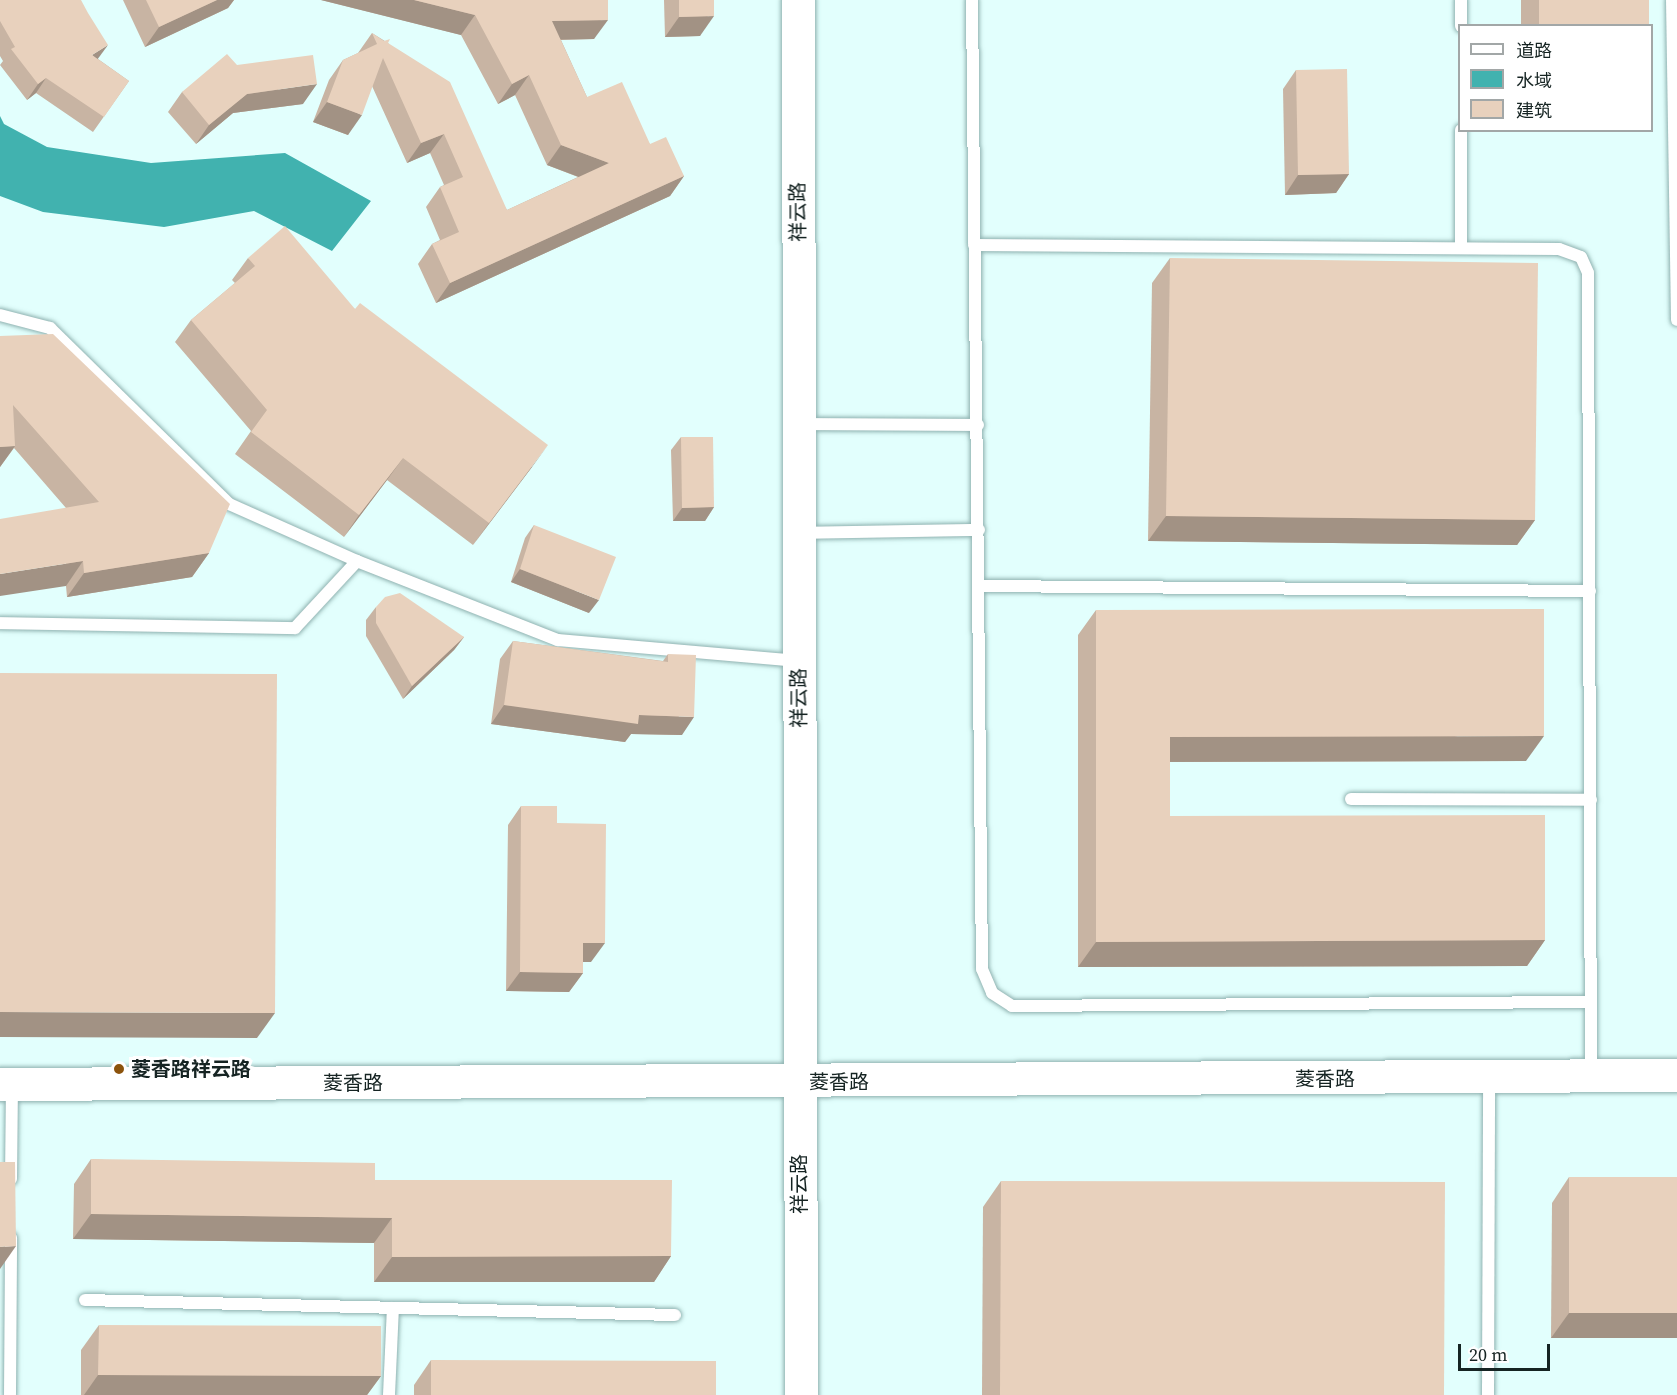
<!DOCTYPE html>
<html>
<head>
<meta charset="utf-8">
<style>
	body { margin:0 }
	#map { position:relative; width:1677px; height:1395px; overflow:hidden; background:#e2fffd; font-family:"Source Serif 4","Noto Sans SC",serif }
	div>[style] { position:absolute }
	.water>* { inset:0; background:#41b2af }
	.roads { filter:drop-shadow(0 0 2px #8fb2b0) drop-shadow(0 0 2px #8fb2b0) }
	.lane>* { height:12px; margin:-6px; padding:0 6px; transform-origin:6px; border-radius:6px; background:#fff }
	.secondary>* { height:33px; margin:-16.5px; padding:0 16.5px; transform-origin:16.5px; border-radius:16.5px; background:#fff }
	.wall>* { inset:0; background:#c8b4a3 }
	.shaded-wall>* { inset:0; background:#a29284 }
	.building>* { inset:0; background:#e8d1bd }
	.dots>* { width:16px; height:16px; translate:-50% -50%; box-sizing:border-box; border:3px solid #fff; border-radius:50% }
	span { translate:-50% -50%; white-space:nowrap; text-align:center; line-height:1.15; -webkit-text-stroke:6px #fff; paint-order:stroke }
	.street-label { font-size:20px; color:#162423 }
	.poi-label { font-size:20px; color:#162423; font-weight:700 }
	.left { translate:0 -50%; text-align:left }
	.legend { position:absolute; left:1458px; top:24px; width:195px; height:108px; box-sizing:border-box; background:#fff; border:2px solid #a2a7a7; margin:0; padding:8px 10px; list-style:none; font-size:18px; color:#162423 }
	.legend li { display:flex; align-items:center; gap:12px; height:30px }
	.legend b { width:30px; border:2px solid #a2a7a7 }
	.scale { position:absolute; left:1458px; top:1344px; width:92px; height:27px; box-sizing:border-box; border:3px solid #162423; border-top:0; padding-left:8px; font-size:18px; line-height:21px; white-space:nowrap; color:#162423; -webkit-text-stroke:4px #fff; paint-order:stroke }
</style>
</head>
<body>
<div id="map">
	<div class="water">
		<div style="clip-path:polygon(0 116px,4px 124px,47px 147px,151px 163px,285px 153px,371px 201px,332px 251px,254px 211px,164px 227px,43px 212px,0 196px)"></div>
	</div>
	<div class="roads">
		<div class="lane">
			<div style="left:972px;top:0;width:969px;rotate:89.41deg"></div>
			<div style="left:982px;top:969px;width:26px;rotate:67deg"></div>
			<div style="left:992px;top:993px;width:24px;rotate:33deg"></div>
			<div style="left:1012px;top:1006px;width:579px;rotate:-0.4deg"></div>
			<div style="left:1461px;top:0;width:26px;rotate:90deg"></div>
			<div style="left:1672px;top:0;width:320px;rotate:89.1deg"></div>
			<div style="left:1461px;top:130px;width:118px;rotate:90deg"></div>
			<div style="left:974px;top:245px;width:585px;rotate:0.39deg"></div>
			<div style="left:1559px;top:249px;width:23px;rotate:20deg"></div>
			<div style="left:1581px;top:257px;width:17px;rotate:66deg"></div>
			<div style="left:1588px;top:273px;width:801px;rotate:89.79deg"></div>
			<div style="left:0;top:315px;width:52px;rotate:14.6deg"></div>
			<div style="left:50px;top:328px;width:251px;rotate:44.5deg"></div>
			<div style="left:229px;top:504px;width:140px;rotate:24deg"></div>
			<div style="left:357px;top:561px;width:216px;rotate:21.5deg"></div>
			<div style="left:558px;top:640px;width:241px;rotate:5deg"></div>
			<div style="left:800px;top:424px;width:178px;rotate:0.3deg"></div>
			<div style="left:800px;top:533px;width:179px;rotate:-1deg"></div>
			<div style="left:979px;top:586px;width:611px;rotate:0.47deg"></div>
			<div style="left:0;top:623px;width:295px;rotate:1deg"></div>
			<div style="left:295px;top:628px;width:91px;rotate:-47.2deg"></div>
			<div style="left:1351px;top:799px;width:240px;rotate:0.2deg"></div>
			<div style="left:11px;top:1179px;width:94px;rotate:-89.4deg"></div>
			<div style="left:85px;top:1300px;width:590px;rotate:1.46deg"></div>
			<div style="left:10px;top:1395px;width:157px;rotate:-89.6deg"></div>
			<div style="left:389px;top:1395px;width:87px;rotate:-87.4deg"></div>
			<div style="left:1488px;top:1395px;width:317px;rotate:-89.8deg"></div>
		</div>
		<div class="secondary">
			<div style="left:798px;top:0;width:1395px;rotate:89.88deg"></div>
			<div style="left:0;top:1084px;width:1677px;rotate:-0.31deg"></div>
		</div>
	</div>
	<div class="wall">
		<div style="clip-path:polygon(0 0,98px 59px,129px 81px,93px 132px,36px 93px,27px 100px,0 65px,3px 61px,0 56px)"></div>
		<div style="clip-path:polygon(123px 0,234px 0,228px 8px,145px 47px)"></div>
		<div style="clip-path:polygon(321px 0,608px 0,594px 39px,561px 40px,587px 97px,650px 144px,684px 176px,670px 196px,436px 303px,418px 264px,432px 244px,440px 240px,426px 207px,440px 187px,444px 185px,430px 153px,407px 163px,372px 86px,348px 135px,313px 122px,329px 80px,343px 60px,358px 53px,372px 33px,388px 43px,507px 210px,578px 177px,547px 165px,515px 95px,498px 104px,461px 35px)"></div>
		<div style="clip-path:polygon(664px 0,714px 0,700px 36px,665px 37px)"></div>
		<div style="clip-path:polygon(1521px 0,1649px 0,1649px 26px,1521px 26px)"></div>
		<div style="clip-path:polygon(237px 65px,303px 104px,233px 113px,196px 144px,168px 112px,182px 92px)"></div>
		<div style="clip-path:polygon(1296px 70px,1349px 174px,1336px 193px,1285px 195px,1283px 89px)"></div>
		<div style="clip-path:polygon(248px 258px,355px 309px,532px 467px,473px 545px,387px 480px,344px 537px,235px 454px,251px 431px,175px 342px,191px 320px,235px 283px,232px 280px)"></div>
		<div style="clip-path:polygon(1170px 258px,1535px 520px,1517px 545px,1148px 541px,1152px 283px)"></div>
		<div style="clip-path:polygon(0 336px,209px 553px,192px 577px,67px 597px,66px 586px,66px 508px,14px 448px,0 467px)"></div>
		<div style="clip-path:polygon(681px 437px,714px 507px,705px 521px,673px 521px,671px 450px)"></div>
		<div style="clip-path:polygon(534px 525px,589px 613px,511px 582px,525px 538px)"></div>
		<div style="clip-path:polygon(376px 607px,464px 637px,454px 650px,403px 699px,366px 636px,366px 620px)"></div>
		<div style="clip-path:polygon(1096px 610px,1526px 761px,1170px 762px,1170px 816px,1545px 940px,1527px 966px,1078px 967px,1078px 635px)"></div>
		<div style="clip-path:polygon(513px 641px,663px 661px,668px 654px,682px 735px,631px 734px,625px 742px,491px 724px,500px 659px)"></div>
		<div style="clip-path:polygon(521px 806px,557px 823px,591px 962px,583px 962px,583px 973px,569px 992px,506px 991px,508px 825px)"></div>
		<div style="clip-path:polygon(91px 1159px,375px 1180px,671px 1256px,654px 1282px,374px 1282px,374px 1243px,73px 1239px,74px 1184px)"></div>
		<div style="clip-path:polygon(1569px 1177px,1677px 1177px,1677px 1338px,1551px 1338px,1552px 1203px)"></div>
		<div style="clip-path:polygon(1001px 1181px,1444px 1395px,982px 1395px,983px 1207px)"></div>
		<div style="clip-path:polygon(99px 1325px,381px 1376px,367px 1395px,81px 1395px,81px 1350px)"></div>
		<div style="clip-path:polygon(431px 1360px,716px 1395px,414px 1395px,414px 1385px)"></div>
	</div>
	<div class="shaded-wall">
		<div style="clip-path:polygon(217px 0,234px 0,228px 8px,145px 47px,159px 27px)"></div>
		<div style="clip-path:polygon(321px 0,414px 0,475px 15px,461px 35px)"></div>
		<div style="clip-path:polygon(714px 16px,700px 36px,665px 37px,679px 17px)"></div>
		<div style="clip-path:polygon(608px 20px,594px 39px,538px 40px,552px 21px)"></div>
		<div style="clip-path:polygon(108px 45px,97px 60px,92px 55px)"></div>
		<div style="clip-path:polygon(529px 75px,515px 95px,498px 104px,512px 84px)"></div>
		<div style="clip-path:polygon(46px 78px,36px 93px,27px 100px,38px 84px)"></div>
		<div style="clip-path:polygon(317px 84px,303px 104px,233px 113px,196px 144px,209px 125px,247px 94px)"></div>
		<div style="clip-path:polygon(327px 102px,362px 115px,348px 135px,313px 122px)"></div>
		<div style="clip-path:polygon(444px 134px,430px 153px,407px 163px,421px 143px)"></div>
		<div style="clip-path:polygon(561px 145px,609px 163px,595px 183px,547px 165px)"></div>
		<div style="clip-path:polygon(1349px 174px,1336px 193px,1285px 195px,1298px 175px)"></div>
		<div style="clip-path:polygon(684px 176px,670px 196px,436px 303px,450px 283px)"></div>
		<div style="clip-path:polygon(548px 445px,532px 467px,473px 545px,489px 523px)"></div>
		<div style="clip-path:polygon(15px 446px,0 467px,0 447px)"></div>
		<div style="clip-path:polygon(403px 458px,387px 480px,344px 537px,359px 515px)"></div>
		<div style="clip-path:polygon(714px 507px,705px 521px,673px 521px,682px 508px)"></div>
		<div style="clip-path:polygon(1166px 516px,1535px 520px,1517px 545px,1148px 541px)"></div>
		<div style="clip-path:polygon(209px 553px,192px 577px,67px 597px,84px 573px)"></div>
		<div style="clip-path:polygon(83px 561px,66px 586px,0 596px,0 574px)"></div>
		<div style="clip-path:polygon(520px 569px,599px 600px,589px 613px,511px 582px)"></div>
		<div style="clip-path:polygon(464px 637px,454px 650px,403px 699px,412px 686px)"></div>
		<div style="clip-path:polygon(504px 705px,639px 715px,694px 717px,682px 735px,631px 734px,625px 742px,491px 724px)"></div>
		<div style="clip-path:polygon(1544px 736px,1526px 761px,1153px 762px,1170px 737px)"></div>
		<div style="clip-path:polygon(1545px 940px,1527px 966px,1078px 967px,1096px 942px)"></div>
		<div style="clip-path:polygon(583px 943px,605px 943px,591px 962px,569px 962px)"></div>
		<div style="clip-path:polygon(520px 972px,583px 973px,569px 992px,506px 991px)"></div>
		<div style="clip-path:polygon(0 1012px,275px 1013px,257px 1038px,0 1037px)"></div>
		<div style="clip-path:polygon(91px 1214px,392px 1218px,374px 1243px,73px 1239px)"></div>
		<div style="clip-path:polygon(16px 1246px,0 1269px,0 1247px)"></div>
		<div style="clip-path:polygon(671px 1256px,654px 1282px,374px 1282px,392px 1257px)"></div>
		<div style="clip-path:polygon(1569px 1313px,1677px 1313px,1677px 1338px,1551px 1338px)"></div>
		<div style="clip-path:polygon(98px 1375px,381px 1376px,367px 1395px,84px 1395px)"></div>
	</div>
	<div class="building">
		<div style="clip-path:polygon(0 0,81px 0,88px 13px,108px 45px,92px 55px,129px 81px,104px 117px,46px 78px,38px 84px,11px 49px,15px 47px,0 21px)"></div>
		<div style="clip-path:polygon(146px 0,217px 0,159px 27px)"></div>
		<div style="clip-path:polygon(414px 0,608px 0,608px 20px,552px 21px,587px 97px,622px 82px,650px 144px,666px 137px,684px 176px,450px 283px,432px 244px,459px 232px,440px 187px,463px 177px,444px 134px,421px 143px,383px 58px,362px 115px,327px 102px,343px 60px,377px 44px,372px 33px,384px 41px,390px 39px,388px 43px,450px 82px,507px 210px,609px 163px,561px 145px,529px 75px,512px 84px,475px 15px)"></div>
		<div style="clip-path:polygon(679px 0,714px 0,714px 16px,679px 17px)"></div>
		<div style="clip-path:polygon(1539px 0,1649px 0,1649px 26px,1539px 26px)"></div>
		<div style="clip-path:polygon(227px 54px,237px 65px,313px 55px,317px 84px,247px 94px,209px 125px,182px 92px)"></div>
		<div style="clip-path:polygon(1347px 69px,1349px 174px,1298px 175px,1296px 70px)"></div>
		<div style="clip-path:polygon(285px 226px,355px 309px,360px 303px,548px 445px,489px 523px,403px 458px,359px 515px,251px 432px,267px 410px,191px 320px,255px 266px,248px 258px)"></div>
		<div style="clip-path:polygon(1170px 258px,1538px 263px,1535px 520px,1166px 516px)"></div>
		<div style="clip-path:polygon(53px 334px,230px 504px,209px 553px,84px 573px,83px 561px,0 574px,0 519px,99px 502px,13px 405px,15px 446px,0 447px,0 336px)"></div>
		<div style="clip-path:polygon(681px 437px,713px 437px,714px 507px,682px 508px)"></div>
		<div style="clip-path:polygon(534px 525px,616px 557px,599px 600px,520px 569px)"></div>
		<div style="clip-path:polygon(400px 593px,464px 637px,412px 686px,376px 623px,376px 607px,385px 597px)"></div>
		<div style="clip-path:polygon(1544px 609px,1544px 736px,1170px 737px,1170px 816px,1545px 815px,1545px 940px,1096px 942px,1096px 610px)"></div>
		<div style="clip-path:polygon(513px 641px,668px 662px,668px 654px,696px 655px,694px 717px,639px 715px,638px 724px,504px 705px)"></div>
		<div style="clip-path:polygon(0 673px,277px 674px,275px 1013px,0 1012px)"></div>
		<div style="clip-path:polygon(521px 806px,557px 806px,557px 823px,606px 824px,605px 943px,583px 943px,583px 973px,520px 972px)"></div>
		<div style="clip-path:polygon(91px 1159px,375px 1163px,375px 1180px,672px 1180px,671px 1256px,392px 1257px,392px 1218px,91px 1214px)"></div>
		<div style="clip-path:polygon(0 1162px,15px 1162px,16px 1246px,0 1247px)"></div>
		<div style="clip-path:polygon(1569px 1177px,1677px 1177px,1677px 1313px,1569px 1313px)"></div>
		<div style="clip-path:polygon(1001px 1181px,1445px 1182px,1444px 1395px,1000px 1395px)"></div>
		<div style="clip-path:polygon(99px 1325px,381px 1326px,381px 1376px,98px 1375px)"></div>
		<div style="clip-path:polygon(431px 1360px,716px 1361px,716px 1395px,431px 1395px)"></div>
	</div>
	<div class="dots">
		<div style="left:119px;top:1069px;background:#8c530c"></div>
	</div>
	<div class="street-label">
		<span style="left:798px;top:212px;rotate:-90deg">祥云路</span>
		<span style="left:799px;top:698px;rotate:-90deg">祥云路</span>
		<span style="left:1325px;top:1079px">菱香路</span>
		<span style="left:839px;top:1082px">菱香路</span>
		<span style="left:353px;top:1083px">菱香路</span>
		<span style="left:799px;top:1184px;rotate:-90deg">祥云路</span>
	</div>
	<div class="poi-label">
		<span class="left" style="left:131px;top:1069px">菱香路祥云路</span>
	</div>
	<ul class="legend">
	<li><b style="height:8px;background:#fff"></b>道路</li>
	<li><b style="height:16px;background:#41b2af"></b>水域</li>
	<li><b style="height:16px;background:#e8d1bd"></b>建筑</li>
	</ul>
	<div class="scale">20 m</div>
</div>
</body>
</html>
